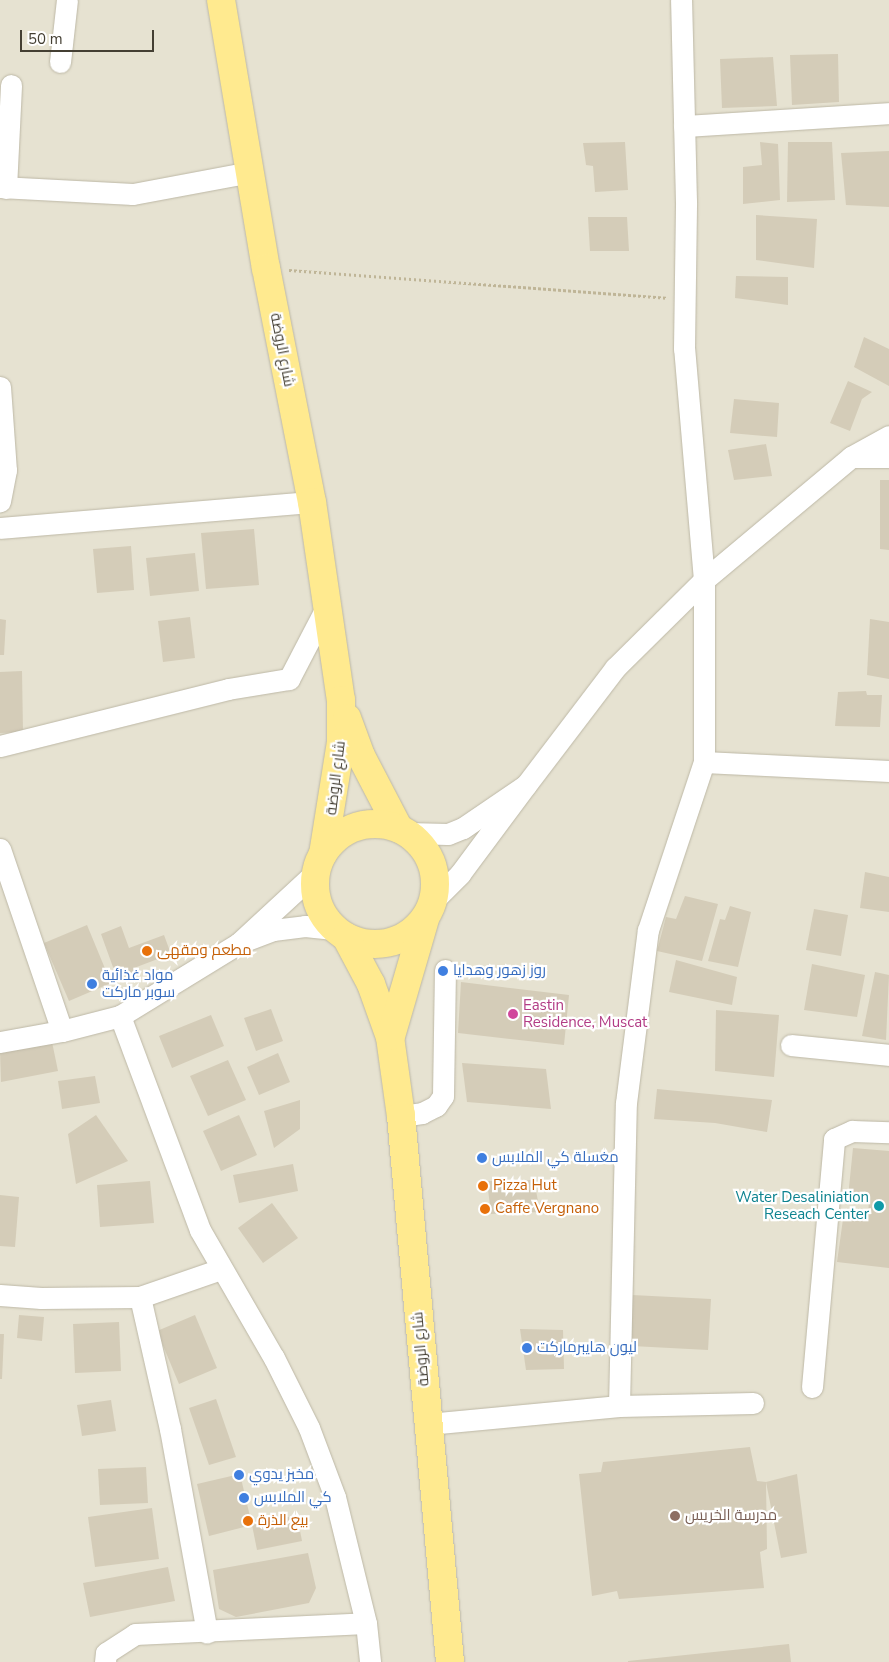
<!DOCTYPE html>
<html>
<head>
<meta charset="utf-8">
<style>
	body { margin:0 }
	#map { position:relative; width:889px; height:1662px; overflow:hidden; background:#f2efe3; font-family:"Nunito Sans",Cairo,sans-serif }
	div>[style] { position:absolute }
	.residential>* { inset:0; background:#e6e2d1 }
	.building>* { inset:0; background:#d4ccb8 }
	.path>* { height:3px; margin-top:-1.5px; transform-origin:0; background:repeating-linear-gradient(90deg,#bfb597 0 2.5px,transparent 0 5px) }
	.roads { filter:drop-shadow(0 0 1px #bdb8a6) drop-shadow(0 0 1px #bdb8a6) }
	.minor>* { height:21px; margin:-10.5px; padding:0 10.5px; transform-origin:10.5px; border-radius:10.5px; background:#fff }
	.major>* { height:28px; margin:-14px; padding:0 14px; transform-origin:14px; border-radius:14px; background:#ffea8f }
	.major>.ring { margin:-14px; padding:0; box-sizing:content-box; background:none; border:28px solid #ffea8f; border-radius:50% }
	.dots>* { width:14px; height:14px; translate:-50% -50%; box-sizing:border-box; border:2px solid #fff; border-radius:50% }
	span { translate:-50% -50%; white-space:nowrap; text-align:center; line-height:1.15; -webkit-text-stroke:4.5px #fff; paint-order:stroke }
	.street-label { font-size:15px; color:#443f33 }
	.food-label { font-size:15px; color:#c56008 }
	.left { translate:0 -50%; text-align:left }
	.shop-label { font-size:15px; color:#366cbe }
	.hotel-label { font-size:15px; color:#b23c85 }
	.culture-label { font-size:15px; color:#0d838f }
	.right { translate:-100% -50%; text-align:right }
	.education-label { font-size:15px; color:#785e54 }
	.scale { position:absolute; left:20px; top:30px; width:134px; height:22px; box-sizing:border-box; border:2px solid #443f33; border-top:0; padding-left:6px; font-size:15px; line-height:18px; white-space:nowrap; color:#443f33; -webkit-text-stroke:4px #fff; paint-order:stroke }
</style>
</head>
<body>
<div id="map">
	<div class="residential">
		<div style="clip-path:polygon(0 0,889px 0,889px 1662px,0 1662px)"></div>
	</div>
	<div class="building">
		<div style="clip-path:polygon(838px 54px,839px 102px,792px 105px,790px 55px)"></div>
		<div style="clip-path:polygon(773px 57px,777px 106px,722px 108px,720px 59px)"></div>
		<div style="clip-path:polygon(625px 142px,628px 190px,595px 192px,593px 166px,586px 165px,583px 143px)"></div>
		<div style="clip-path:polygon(760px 142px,778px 144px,780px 200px,743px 204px,743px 167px,762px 165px)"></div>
		<div style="clip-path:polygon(788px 142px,832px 142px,835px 200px,787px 202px)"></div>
		<div style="clip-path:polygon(889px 151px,889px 207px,846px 205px,841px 153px)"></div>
		<div style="clip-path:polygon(756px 215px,817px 219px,814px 268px,756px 260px)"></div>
		<div style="clip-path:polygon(588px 217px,627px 217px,629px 251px,590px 251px)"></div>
		<div style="clip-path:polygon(736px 276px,788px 277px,788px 305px,735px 298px)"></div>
		<div style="clip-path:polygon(864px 337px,889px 349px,889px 386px,854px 367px)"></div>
		<div style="clip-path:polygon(848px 381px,872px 392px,862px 399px,850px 431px,830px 423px)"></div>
		<div style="clip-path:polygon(734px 399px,779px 403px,777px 437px,730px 433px)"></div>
		<div style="clip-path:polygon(766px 444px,772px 476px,734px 480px,728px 450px)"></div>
		<div style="clip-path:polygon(880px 480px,889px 480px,889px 550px,880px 549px)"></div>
		<div style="clip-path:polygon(254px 529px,259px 585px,206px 589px,201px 533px)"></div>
		<div style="clip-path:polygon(131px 546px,134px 590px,97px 593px,93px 549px)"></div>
		<div style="clip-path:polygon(195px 553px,199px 591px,150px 596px,146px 558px)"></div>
		<div style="clip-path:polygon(190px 617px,195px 658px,163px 662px,158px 621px)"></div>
		<div style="clip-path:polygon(0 619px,6px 620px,4px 655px,0 655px)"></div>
		<div style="clip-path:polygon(870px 619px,889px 622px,889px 679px,867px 675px)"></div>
		<div style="clip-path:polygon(22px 671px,23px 732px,0 733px,0 672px)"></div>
		<div style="clip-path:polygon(866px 691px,867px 695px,882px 695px,880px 727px,835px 726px,838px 692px)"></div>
		<div style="clip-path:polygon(865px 872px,889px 877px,889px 912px,860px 908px)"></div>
		<div style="clip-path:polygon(685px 896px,718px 904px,702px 961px,657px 951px,666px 917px,676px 919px)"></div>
		<div style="clip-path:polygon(730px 906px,751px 912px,738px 967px,708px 961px,720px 919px,725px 920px)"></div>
		<div style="clip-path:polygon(814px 909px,848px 915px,841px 956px,806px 950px)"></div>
		<div style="clip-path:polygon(87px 925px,111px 983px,69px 1001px,44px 943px)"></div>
		<div style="clip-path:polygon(121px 926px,129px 948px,164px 935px,171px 954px,134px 968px,135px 975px,118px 981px,101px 934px)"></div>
		<div style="clip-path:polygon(676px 960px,737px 977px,732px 1005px,669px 992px)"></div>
		<div style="clip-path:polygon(812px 964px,865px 975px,857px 1017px,804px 1010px)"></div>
		<div style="clip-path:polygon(875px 972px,889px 975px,886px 1040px,862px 1036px)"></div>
		<div style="clip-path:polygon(461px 982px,569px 995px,564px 1045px,458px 1033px)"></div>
		<div style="clip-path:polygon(271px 1009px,283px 1041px,256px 1051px,244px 1018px)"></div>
		<div style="clip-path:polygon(716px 1010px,779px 1015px,774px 1077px,715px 1071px)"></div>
		<div style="clip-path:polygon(211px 1015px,224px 1046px,172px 1068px,159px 1036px)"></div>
		<div style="clip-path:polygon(52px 1042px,58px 1071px,1px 1082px,0 1051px)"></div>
		<div style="clip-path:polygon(278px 1053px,290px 1082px,259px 1095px,247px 1067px)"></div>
		<div style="clip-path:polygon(228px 1060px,246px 1100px,208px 1116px,190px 1076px)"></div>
		<div style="clip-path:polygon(462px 1063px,546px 1069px,551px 1109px,467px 1102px)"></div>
		<div style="clip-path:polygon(95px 1076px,100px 1103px,62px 1109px,58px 1081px)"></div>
		<div style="clip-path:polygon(657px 1089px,772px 1100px,767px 1132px,715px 1123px,654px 1119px)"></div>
		<div style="clip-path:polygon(300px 1100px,300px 1129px,274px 1148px,264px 1111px)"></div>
		<div style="clip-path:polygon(96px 1115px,128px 1161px,76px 1184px,68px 1134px)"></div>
		<div style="clip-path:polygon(239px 1115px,257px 1155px,221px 1171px,203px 1131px)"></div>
		<div style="clip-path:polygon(853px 1148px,889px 1151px,889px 1268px,837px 1262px,844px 1212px,868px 1216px,869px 1200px,848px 1197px)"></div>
		<div style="clip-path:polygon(293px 1164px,298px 1191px,239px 1203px,233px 1175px)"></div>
		<div style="clip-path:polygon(534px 1180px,540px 1212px,491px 1214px,487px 1181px)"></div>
		<div style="clip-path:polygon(150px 1181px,154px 1223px,100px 1227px,97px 1185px)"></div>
		<div style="clip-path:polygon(0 1195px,19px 1197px,15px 1247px,0 1246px)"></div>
		<div style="clip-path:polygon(272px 1203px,298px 1238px,263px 1263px,238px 1228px)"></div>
		<div style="clip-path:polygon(632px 1295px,711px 1299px,708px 1350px,632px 1346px)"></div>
		<div style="clip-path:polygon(19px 1315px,44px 1317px,42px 1341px,17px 1338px)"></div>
		<div style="clip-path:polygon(195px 1315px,217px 1368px,179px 1384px,157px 1331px)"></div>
		<div style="clip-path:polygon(119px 1322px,121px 1371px,75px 1373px,73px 1324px)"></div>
		<div style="clip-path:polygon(520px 1329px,563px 1330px,564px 1369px,526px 1370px)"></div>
		<div style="clip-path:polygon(0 1334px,4px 1334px,2px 1379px,0 1379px)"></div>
		<div style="clip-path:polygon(216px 1399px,236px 1457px,209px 1465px,189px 1408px)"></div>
		<div style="clip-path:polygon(111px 1400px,116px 1431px,82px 1436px,77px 1405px)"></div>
		<div style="clip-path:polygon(750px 1447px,757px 1481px,766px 1482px,767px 1549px,760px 1552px,764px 1588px,619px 1599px,617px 1591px,592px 1596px,579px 1474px,601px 1472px,603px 1462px)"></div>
		<div style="clip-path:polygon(146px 1467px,148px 1503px,100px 1505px,98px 1469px)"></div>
		<div style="clip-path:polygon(240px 1474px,252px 1525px,209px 1536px,197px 1484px)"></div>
		<div style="clip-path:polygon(797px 1474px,807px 1553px,781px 1558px,766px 1482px)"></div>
		<div style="clip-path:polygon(152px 1508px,159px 1559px,95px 1567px,88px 1517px)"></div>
		<div style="clip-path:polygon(297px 1515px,302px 1541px,257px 1550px,252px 1525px)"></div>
		<div style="clip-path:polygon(308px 1553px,316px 1588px,309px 1603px,236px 1617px,219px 1609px,213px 1570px)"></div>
		<div style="clip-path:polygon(168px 1567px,175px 1601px,90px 1617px,83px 1583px)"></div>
		<div style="clip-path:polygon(789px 1644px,791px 1662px,628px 1662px,628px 1661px)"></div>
	</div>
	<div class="path">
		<div style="left:289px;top:270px;width:378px;rotate:4.2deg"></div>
	</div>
	<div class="roads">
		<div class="minor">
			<div style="left:60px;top:62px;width:62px;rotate:-83.6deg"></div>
			<div style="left:684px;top:126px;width:205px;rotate:-3.6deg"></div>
			<div style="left:0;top:187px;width:133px;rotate:3deg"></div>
			<div style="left:133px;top:194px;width:119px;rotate:-10.6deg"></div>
			<div style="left:6px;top:188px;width:103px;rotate:-87.2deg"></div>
			<div style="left:0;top:387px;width:83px;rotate:85.9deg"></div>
			<div style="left:6px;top:470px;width:32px;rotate:101deg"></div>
			<div style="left:853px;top:457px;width:36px"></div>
			<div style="left:0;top:528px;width:313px;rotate:-4.8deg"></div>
			<div style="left:0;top:746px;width:235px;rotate:-14deg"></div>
			<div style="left:228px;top:689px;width:62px;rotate:-9.3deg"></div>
			<div style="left:289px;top:679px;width:82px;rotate:-62.5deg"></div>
			<div style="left:704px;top:762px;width:185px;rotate:2.8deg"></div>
			<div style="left:526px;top:785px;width:147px;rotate:-52.7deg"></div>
			<div style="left:615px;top:668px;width:125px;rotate:-44.7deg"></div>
			<div style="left:704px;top:580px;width:192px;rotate:-39.9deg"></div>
			<div style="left:851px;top:457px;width:43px;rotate:-28.9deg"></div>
			<div style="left:407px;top:833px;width:41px;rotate:1.4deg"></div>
			<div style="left:448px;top:834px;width:16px;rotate:-22deg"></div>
			<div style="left:463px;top:828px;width:76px;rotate:-34.3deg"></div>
			<div style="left:526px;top:785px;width:111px;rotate:126.6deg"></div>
			<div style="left:460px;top:874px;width:38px;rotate:135deg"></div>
			<div style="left:0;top:849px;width:192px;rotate:71.2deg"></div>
			<div style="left:317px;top:871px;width:106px;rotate:137.3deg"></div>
			<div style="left:239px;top:943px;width:36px;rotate:-21deg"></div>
			<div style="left:273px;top:930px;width:32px;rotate:-7deg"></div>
			<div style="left:305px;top:926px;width:31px;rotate:6deg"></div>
			<div style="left:120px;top:1016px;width:228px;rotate:69.5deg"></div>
			<div style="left:200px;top:1230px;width:148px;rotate:60deg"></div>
			<div style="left:274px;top:1358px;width:78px;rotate:63.4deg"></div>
			<div style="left:309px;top:1428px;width:74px;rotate:69.4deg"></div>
			<div style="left:335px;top:1497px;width:130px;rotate:76.2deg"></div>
			<div style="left:366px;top:1623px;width:39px;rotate:84deg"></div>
			<div style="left:0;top:1042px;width:63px;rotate:-10.1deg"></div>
			<div style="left:62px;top:1031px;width:60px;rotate:-14.5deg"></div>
			<div style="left:120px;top:1016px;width:140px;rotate:-31.5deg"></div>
			<div style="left:791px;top:1045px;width:99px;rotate:5.8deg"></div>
			<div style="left:401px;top:1116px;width:21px;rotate:-8deg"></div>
			<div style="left:422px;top:1113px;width:16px;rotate:-27deg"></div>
			<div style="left:436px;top:1106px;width:12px;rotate:-55deg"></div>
			<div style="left:443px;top:1096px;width:126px;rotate:-89.1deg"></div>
			<div style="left:0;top:1295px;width:41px;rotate:4.2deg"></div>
			<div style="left:41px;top:1298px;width:99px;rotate:-0.6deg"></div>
			<div style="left:140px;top:1297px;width:86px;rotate:-19.1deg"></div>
			<div style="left:140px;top:1297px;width:135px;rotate:77.2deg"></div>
			<div style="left:170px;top:1429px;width:207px;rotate:79.7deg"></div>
			<div style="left:812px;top:1387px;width:249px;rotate:-84.9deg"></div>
			<div style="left:834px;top:1139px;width:20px;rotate:-24deg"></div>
			<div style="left:852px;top:1131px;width:37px;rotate:2deg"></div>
			<div style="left:619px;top:1406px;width:303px;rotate:-88.7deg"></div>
			<div style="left:626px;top:1103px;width:174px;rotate:-82.8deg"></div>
			<div style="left:648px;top:930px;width:177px;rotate:-71.6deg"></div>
			<div style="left:704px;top:762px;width:182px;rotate:-90deg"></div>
			<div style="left:704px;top:580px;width:232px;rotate:-94.9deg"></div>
			<div style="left:684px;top:349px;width:147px;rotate:-89.2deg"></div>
			<div style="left:686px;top:202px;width:202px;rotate:-91.4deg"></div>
			<div style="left:428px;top:1424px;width:192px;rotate:-5.4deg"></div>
			<div style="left:619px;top:1406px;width:134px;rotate:-1.3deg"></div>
			<div style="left:105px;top:1662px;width:9px;rotate:-84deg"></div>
			<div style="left:106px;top:1653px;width:35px;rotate:-33deg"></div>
			<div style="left:135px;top:1634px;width:231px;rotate:-2.7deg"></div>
		</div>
		<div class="major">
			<div style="left:221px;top:0;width:272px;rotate:80.5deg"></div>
			<div style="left:266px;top:268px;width:238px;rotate:78.9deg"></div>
			<div style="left:312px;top:502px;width:200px;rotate:81.7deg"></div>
			<div style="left:341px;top:700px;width:42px;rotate:90deg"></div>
			<div style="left:341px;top:742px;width:113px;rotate:99.1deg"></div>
			<div style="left:347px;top:718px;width:40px;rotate:69.8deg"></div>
			<div style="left:361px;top:756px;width:82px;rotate:62.5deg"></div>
			<div class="ring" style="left:315px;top:824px;width:92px;height:92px"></div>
			<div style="left:346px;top:937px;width:53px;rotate:62deg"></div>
			<div style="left:371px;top:984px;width:56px;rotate:70.3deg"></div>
			<div style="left:390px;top:1037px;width:80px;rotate:82.1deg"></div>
			<div style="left:401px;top:1116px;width:548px;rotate:84.87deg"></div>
			<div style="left:391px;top:1036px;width:122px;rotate:-73.8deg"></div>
		</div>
	</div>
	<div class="dots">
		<div style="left:147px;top:951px;background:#e8710a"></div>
		<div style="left:443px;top:971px;background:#3f7fe0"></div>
		<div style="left:92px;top:984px;background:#3f7fe0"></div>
		<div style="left:513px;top:1014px;background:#d1479c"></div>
		<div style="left:482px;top:1158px;background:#3f7fe0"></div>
		<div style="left:483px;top:1186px;background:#e8710a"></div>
		<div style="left:879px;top:1206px;background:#0f9aa8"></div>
		<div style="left:485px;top:1209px;background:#e8710a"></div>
		<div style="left:527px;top:1348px;background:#3f7fe0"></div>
		<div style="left:239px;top:1475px;background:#3f7fe0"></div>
		<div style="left:244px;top:1498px;background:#3f7fe0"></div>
		<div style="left:675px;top:1516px;background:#8d6e63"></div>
		<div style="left:248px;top:1521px;background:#e8710a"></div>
	</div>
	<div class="street-label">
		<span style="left:282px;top:350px;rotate:79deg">شارع الروضة</span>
		<span style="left:336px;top:778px;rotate:-83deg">شارع الروضة</span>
		<span style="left:421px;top:1349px;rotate:-95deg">شارع الروضة</span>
	</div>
	<div class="food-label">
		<span class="left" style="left:157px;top:951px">مطعم ومقهى</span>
		<span class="left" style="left:493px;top:1186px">Pizza Hut</span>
		<span class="left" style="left:495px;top:1209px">Caffe Vergnano</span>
		<span class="left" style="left:258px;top:1521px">بيع الذرة</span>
	</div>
	<div class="shop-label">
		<span class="left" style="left:453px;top:971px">روز زهور وهدايا</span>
		<span class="left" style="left:102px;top:984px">مواد غذائية<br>سوبر ماركت</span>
		<span class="left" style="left:492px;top:1158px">مغسلة كي الملابس</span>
		<span class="left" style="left:537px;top:1348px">ليون هايبرماركت</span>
		<span class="left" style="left:249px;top:1475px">مخبز يدوي</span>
		<span class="left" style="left:254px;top:1498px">كي الملابس</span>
	</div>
	<div class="hotel-label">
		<span class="left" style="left:523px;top:1014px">Eastin<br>Residence, Muscat</span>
	</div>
	<div class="culture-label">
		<span class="right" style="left:869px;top:1206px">Water Desaliniation<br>Reseach Center</span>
	</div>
	<div class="education-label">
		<span class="left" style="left:685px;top:1516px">مدرسة الخريس</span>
	</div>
	<div class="scale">50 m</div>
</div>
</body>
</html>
